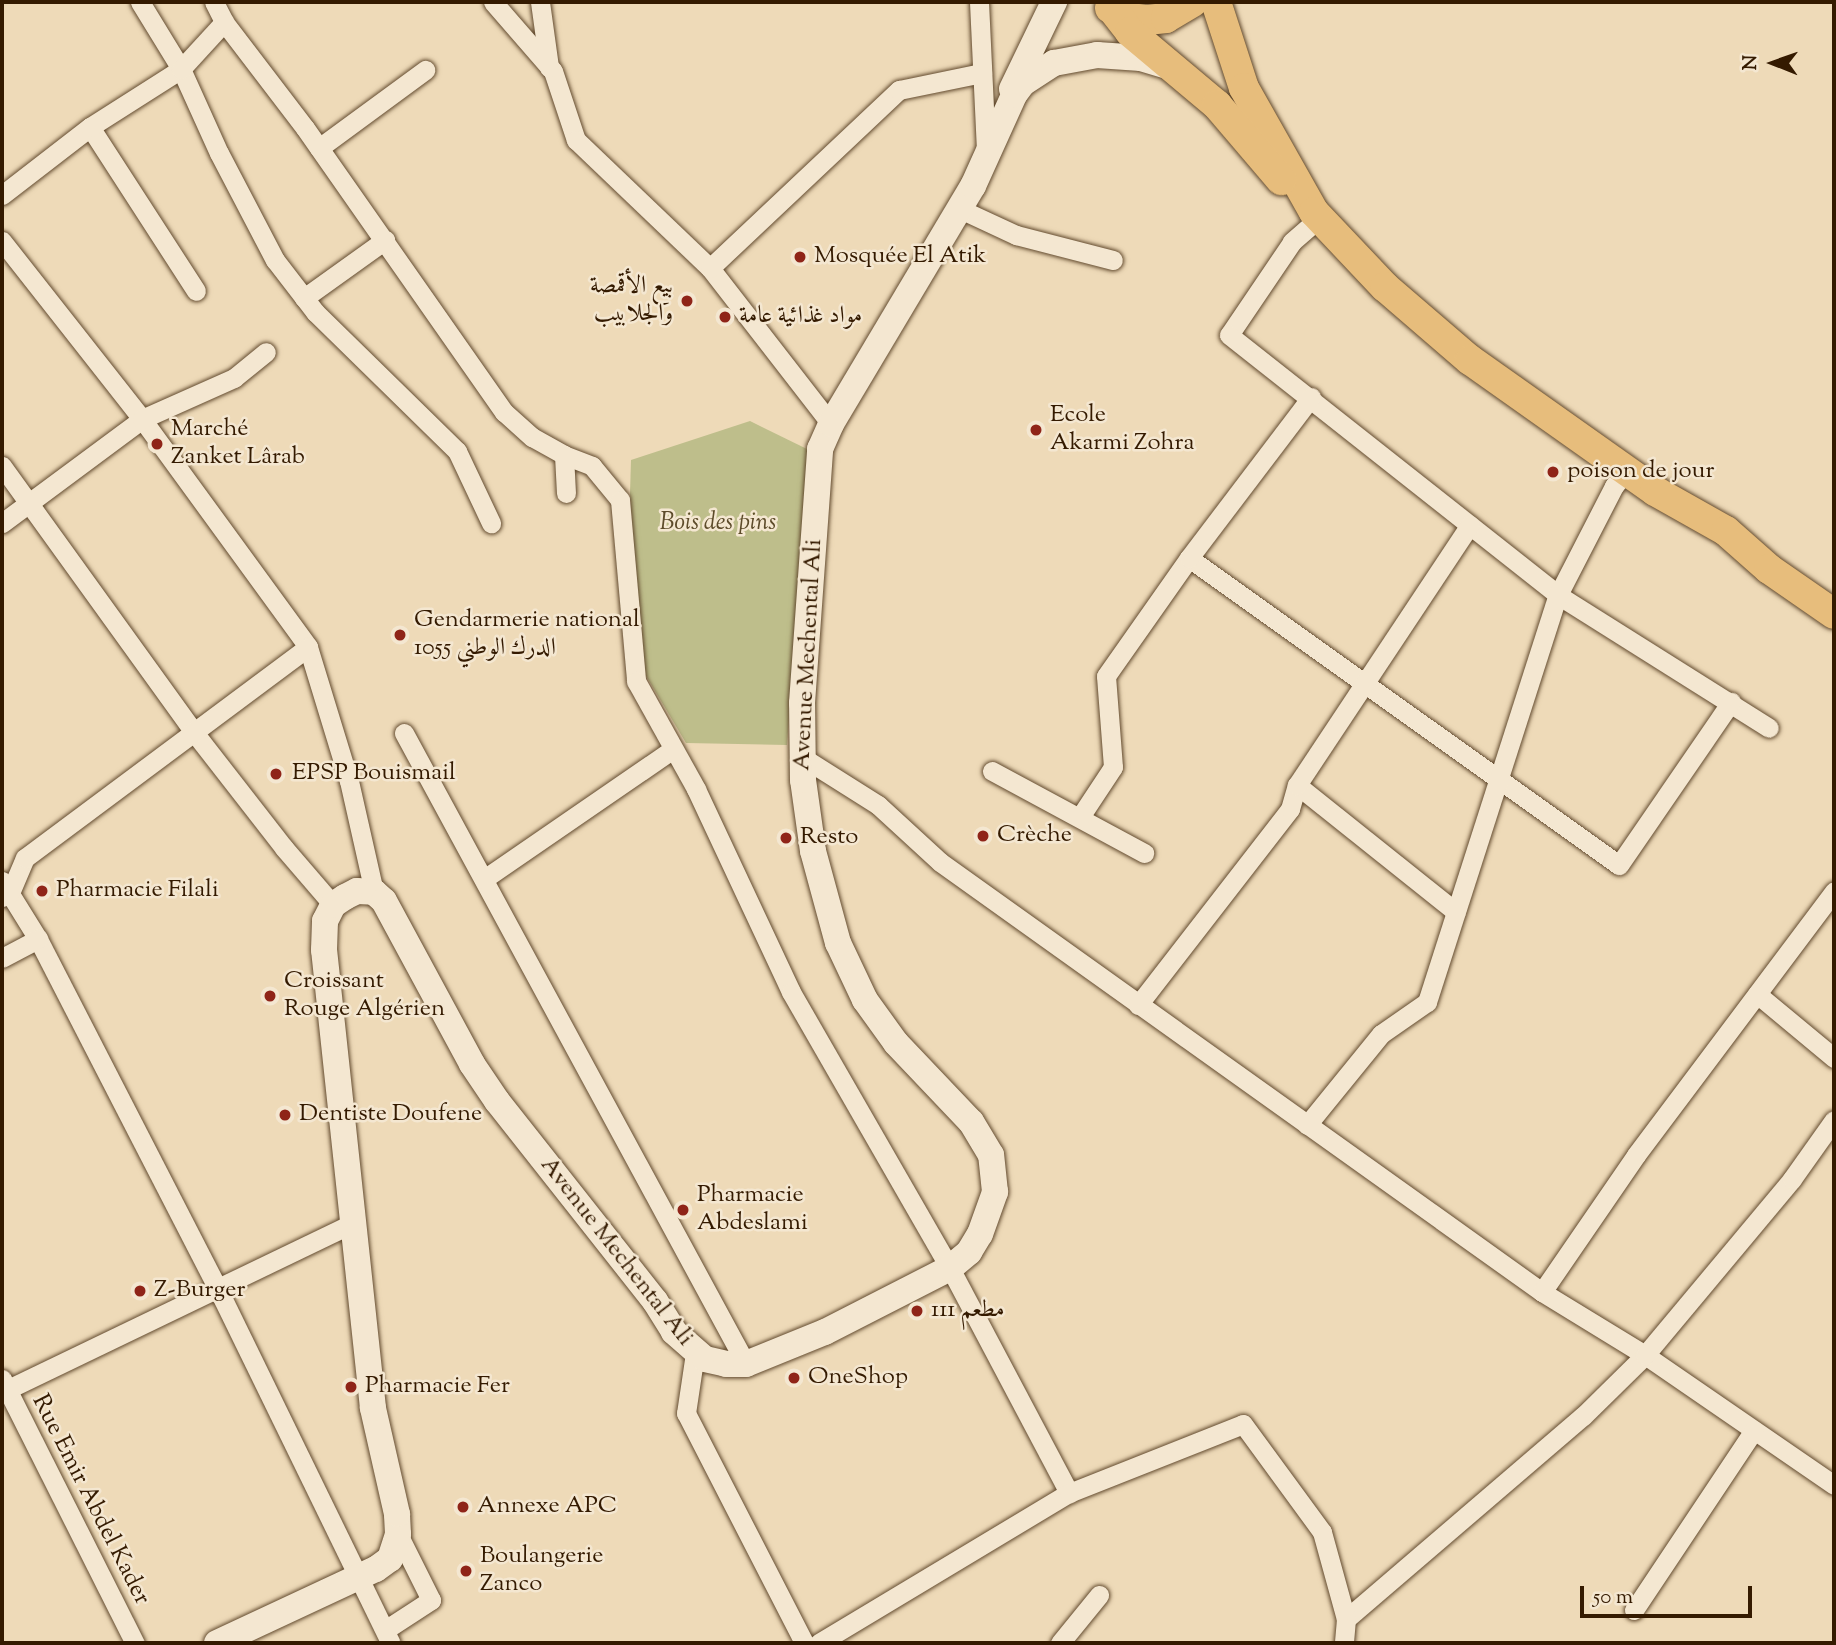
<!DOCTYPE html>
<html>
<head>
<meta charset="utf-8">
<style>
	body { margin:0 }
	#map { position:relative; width:1836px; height:1645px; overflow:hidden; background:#eedab8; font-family:"Sorts Mill Goudy",Amiri,serif }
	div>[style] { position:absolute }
	.green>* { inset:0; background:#bebe8b }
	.roads { filter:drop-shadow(0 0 2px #624a2e) drop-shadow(0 0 2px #624a2e) }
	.minor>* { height:19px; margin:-9.5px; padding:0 9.5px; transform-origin:9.5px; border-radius:9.5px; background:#f4e7d1 }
	.secondary>* { height:26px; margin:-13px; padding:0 13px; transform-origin:13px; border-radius:13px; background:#f4e7d1 }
	.primary>* { height:30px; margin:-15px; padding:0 15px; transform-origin:15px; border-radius:15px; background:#e7bd7c }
	.dots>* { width:19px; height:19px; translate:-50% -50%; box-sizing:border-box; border:4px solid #f4e7d1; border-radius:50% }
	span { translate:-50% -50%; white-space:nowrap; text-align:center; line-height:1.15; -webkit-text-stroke:5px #f4e7d1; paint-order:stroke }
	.poi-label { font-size:24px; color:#341a00 }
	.left { translate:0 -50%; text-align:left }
	.right { translate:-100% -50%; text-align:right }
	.park-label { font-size:24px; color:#5d4b2a; font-style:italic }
	.street-label { font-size:24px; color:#341a00 }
	.frame { position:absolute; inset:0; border:4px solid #341a00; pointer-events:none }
	.north { position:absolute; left:1738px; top:28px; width:70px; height:70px; -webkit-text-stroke:5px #f4e7d1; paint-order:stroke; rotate:271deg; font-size:19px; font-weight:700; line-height:28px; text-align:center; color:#341a00 }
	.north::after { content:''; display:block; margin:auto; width:24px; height:32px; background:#341a00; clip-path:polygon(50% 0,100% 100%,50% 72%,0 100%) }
	.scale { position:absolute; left:1580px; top:1586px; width:172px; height:32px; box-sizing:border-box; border:4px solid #341a00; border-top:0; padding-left:9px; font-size:21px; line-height:24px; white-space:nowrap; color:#341a00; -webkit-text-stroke:5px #f4e7d1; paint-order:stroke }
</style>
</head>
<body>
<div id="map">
	<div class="green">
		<div style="clip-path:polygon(750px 421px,809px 450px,787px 745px,686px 743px,642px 669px,630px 494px,631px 460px)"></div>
	</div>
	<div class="roads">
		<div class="minor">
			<div style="left:140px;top:2px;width:79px;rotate:58.5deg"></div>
			<div style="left:181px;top:69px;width:92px;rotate:65.7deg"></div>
			<div style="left:219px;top:153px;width:121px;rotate:62.4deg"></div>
			<div style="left:275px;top:260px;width:66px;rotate:52.4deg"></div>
			<div style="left:315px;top:312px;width:199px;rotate:44.4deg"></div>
			<div style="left:457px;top:451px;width:80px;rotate:64.7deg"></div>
			<div style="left:214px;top:2px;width:22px;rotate:63deg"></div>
			<div style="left:224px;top:22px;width:133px;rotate:52.6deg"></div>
			<div style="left:305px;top:128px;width:347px;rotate:55deg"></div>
			<div style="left:504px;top:412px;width:38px;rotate:42deg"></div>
			<div style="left:532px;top:437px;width:37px;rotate:29deg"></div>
			<div style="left:564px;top:455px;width:30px;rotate:21deg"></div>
			<div style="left:592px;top:466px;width:44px;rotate:50.5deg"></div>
			<div style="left:620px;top:500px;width:182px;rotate:84.9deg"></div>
			<div style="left:636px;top:681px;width:124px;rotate:60.9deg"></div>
			<div style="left:696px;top:789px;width:224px;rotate:64.9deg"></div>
			<div style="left:791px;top:992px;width:319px;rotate:60.1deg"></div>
			<div style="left:950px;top:1268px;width:255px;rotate:62.1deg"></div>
			<div style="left:493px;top:2px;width:91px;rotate:49deg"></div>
			<div style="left:553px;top:71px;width:73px;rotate:71.6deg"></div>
			<div style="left:576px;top:140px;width:185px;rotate:43.7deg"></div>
			<div style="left:710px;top:268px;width:197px;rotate:52.2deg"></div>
			<div style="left:540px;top:2px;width:66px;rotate:82.1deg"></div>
			<div style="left:979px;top:2px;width:149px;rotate:87.3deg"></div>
			<div style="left:90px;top:127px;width:195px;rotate:57.1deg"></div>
			<div style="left:319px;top:148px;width:132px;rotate:-36.3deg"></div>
			<div style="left:2px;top:195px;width:111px;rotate:-37.7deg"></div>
			<div style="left:90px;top:127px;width:108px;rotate:-32.5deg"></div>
			<div style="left:181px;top:69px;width:64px;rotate:-47.5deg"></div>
			<div style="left:960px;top:209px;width:62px;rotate:24.9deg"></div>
			<div style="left:1016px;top:235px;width:100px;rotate:14.5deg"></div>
			<div style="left:1318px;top:219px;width:35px;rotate:139deg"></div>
			<div style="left:1292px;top:242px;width:112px;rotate:124.1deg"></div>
			<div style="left:1229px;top:335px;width:419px;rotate:38.3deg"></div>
			<div style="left:1558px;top:595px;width:249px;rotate:32.2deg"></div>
			<div style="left:2px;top:241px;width:226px;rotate:51.8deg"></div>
			<div style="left:142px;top:419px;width:282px;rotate:53.9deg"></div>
			<div style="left:308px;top:647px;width:140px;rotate:73deg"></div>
			<div style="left:349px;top:781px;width:114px;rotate:77.3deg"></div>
			<div style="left:710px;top:268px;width:260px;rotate:-43.3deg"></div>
			<div style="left:899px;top:90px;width:85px;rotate:-11.6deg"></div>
			<div style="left:304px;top:298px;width:100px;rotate:-35.6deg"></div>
			<div style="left:564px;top:455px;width:38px;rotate:87deg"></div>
			<div style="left:2px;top:466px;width:327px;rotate:54.2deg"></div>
			<div style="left:193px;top:731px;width:148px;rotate:52.1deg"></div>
			<div style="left:284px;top:848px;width:75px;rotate:49.3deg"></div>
			<div style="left:2px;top:523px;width:174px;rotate:-36.6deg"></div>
			<div style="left:142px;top:419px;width:101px;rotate:-24deg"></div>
			<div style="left:234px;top:378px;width:41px;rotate:-39.1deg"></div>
			<div style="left:1189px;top:558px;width:528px;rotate:35.53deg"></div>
			<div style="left:1619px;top:865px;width:198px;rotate:-55.5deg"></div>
			<div style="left:404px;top:733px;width:718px;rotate:61.54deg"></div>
			<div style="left:802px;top:757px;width:90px;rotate:32.3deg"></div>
			<div style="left:878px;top:805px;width:84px;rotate:42.6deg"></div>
			<div style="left:940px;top:862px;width:740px;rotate:35.54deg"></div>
			<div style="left:1542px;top:1292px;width:121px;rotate:31.5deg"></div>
			<div style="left:1645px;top:1355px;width:229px;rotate:34.5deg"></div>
			<div style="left:992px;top:771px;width:173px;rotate:28.3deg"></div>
			<div style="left:1297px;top:785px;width:203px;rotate:38.6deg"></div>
			<div style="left:1080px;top:817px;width:60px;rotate:-56.6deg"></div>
			<div style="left:1113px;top:767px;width:91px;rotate:-94.4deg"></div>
			<div style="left:1106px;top:676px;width:144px;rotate:-54.9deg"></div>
			<div style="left:1189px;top:558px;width:202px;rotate:-52.8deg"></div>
			<div style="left:484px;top:879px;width:229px;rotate:-34.5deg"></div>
			<div style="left:2px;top:881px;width:68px;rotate:58.2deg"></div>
			<div style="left:38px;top:939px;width:391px;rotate:62.8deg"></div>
			<div style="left:217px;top:1287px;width:396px;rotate:64deg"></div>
			<div style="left:2px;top:897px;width:9px;rotate:-27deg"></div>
			<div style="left:10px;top:893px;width:38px;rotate:-67deg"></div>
			<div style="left:25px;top:858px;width:353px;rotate:-36.7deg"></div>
			<div style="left:2px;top:958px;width:41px;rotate:-27.8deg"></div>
			<div style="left:1757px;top:994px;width:100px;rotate:39.7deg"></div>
			<div style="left:1138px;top:1005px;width:248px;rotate:-52.2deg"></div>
			<div style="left:1290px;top:809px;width:25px;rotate:-74deg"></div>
			<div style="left:1297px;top:785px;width:312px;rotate:-56.4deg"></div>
			<div style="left:1307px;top:1125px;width:117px;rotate:-50.9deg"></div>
			<div style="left:1381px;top:1034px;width:56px;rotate:-34.8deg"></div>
			<div style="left:1427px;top:1002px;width:428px;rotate:-72.2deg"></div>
			<div style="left:1558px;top:595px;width:123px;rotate:-62.8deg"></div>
			<div style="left:1614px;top:486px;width:21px;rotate:-51deg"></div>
			<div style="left:1542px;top:1292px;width:166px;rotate:-55.5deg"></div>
			<div style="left:1636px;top:1155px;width:330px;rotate:-53.1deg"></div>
			<div style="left:695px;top:1353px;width:61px;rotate:98.5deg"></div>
			<div style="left:686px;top:1413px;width:259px;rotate:62.8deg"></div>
			<div style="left:2px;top:1379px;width:296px;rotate:63.3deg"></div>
			<div style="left:2px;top:1392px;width:387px;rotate:-25.7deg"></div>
			<div style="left:1634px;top:1610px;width:216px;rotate:-56.3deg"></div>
			<div style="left:1346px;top:1619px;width:312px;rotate:-40.6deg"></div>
			<div style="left:1583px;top:1416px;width:87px;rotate:-44.5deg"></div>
			<div style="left:1645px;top:1355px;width:229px;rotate:-50.1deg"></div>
			<div style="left:1792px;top:1179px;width:72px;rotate:-54.6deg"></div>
			<div style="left:385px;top:1630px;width:55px;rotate:-33.1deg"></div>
			<div style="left:431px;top:1600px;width:74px;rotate:-116.6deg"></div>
			<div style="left:819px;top:1643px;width:292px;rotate:-31deg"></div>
			<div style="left:1069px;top:1493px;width:187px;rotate:-21.6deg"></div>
			<div style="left:1243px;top:1424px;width:134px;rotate:53.8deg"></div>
			<div style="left:1322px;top:1532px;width:90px;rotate:74.6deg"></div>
			<div style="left:1346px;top:1619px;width:24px;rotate:95deg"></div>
			<div style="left:1060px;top:1643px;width:62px;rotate:-50.9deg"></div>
		</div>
		<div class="secondary">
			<div style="left:1012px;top:89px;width:97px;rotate:-64.2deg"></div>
			<div style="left:217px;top:1643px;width:175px;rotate:-25deg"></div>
			<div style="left:376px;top:1569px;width:17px;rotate:-36deg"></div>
			<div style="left:390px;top:1559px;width:26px;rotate:-72deg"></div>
			<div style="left:398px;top:1534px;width:20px;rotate:-93deg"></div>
			<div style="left:397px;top:1514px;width:109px;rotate:-102.8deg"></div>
			<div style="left:373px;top:1408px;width:461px;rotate:-96.1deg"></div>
			<div style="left:324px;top:950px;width:29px;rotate:-88deg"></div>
			<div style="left:325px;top:921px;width:18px;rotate:-63deg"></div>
			<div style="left:333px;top:905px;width:14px;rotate:-34deg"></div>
			<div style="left:345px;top:897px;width:13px;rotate:-27deg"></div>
			<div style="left:357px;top:891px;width:17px;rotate:3deg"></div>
			<div style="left:374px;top:892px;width:13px;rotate:42deg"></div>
			<div style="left:384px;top:901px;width:185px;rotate:61.6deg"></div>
			<div style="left:472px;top:1064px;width:45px;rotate:56deg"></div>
			<div style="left:497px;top:1101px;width:255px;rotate:51.7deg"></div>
			<div style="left:655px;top:1301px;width:36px;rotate:58deg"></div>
			<div style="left:674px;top:1332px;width:41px;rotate:41.1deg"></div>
			<div style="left:705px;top:1359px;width:22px;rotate:13deg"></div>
			<div style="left:726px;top:1364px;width:20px"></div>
			<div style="left:746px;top:1364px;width:85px;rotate:-22.1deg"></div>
			<div style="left:825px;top:1332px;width:140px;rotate:-27.1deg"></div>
			<div style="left:950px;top:1268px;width:25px;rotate:-40deg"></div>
			<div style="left:969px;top:1252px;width:21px;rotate:-59deg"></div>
			<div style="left:980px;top:1234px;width:45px;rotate:-70.3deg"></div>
			<div style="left:995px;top:1192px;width:37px;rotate:-96deg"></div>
			<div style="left:991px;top:1155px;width:39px;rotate:-121deg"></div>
			<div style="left:971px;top:1122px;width:109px;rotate:-133.5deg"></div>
			<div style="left:896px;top:1043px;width:53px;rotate:-125.8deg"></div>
			<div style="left:865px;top:1000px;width:63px;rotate:-115.3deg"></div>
			<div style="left:838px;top:943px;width:95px;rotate:-105.2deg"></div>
			<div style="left:813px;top:851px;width:72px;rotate:-98deg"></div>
			<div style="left:803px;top:780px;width:77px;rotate:-90.7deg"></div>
			<div style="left:802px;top:703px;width:255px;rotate:-85.9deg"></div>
			<div style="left:820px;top:449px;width:27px;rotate:-66deg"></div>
			<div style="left:831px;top:424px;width:277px;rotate:-59.2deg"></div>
			<div style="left:973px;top:186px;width:100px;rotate:-65.7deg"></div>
			<div style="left:1014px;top:95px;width:15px;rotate:-53deg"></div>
			<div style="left:1023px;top:83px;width:37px;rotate:-33deg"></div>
			<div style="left:1054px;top:63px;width:44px;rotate:-10.5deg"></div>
			<div style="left:1097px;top:55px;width:44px;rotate:3.9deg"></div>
			<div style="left:1141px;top:58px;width:34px;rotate:17deg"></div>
		</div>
		<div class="primary">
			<div style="left:1216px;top:2px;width:90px;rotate:72deg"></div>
			<div style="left:1244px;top:88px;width:142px;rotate:60.6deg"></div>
			<div style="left:1314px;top:212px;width:103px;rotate:46.6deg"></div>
			<div style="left:1385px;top:287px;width:112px;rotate:40.7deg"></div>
			<div style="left:1470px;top:360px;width:227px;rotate:35.3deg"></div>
			<div style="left:1655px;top:491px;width:81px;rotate:29.4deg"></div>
			<div style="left:1726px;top:531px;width:57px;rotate:41.5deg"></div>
			<div style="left:1769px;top:569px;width:79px;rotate:34.7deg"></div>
			<div style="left:1110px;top:8px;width:21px;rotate:28deg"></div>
			<div style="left:1129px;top:18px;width:18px;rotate:6deg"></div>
			<div style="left:1147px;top:20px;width:19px;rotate:-6deg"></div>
			<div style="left:1166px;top:18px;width:31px;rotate:-31deg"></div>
			<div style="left:1113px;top:10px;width:28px;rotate:52deg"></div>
			<div style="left:1130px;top:32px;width:114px;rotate:40deg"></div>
			<div style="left:1217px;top:105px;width:99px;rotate:49.5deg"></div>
		</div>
	</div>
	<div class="dots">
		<div style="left:800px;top:257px;background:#8f2418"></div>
		<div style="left:687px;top:301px;background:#8f2418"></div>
		<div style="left:725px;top:317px;background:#8f2418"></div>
		<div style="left:1036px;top:430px;background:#8f2418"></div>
		<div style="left:157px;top:444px;background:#8f2418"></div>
		<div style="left:1553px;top:472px;background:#8f2418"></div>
		<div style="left:400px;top:635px;background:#8f2418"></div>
		<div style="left:276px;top:774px;background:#8f2418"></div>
		<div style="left:983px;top:836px;background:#8f2418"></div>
		<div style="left:786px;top:838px;background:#8f2418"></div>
		<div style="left:42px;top:891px;background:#8f2418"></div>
		<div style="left:270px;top:996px;background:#8f2418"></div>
		<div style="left:285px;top:1115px;background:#8f2418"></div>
		<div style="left:683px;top:1210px;background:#8f2418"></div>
		<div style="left:140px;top:1291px;background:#8f2418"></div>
		<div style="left:917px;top:1311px;background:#8f2418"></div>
		<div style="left:794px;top:1378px;background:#8f2418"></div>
		<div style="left:351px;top:1387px;background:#8f2418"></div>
		<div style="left:463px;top:1507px;background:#8f2418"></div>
		<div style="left:466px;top:1571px;background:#8f2418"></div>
	</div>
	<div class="poi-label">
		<span class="left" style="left:814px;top:257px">Mosquée El Atik</span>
		<span class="right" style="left:673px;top:301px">بيع الأقمصة<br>والجلابيب</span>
		<span class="left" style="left:739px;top:317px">مواد غذائية عامة</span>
		<span class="left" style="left:1050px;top:430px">Ecole<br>Akarmi Zohra</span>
		<span class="left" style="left:171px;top:444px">Marché<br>Zanket Lârab</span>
		<span class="left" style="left:1567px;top:472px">poison de jour</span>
		<span class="left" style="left:414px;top:635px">Gendarmerie national<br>1055 الدرك الوطني</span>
		<span class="left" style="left:292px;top:774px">EPSP Bouismail</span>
		<span class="left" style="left:997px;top:836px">Crèche</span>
		<span class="left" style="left:800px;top:838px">Resto</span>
		<span class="left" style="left:56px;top:891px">Pharmacie Filali</span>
		<span class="left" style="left:284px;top:996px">Croissant<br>Rouge Algérien</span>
		<span class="left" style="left:299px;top:1115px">Dentiste Doufene</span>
		<span class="left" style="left:697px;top:1210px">Pharmacie<br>Abdeslami</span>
		<span class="left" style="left:154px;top:1291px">Z-Burger</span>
		<span class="left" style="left:931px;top:1311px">مطعم 111</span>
		<span class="left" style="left:808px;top:1378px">OneShop</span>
		<span class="left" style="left:365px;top:1387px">Pharmacie Fer</span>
		<span class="left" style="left:477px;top:1507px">Annexe APC</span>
		<span class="left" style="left:480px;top:1571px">Boulangerie<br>Zanco</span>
	</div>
	<div class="park-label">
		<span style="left:718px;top:524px">Bois des pins</span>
	</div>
	<div class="street-label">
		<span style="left:809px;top:655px;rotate:-87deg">Avenue Mechental Ali</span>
		<span style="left:616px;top:1252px;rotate:52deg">Avenue Mechental Ali</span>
		<span style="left:90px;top:1500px;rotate:63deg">Rue Emir Abdel Kader</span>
	</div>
	<div class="frame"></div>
	<div class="north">N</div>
	<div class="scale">50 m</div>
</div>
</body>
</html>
